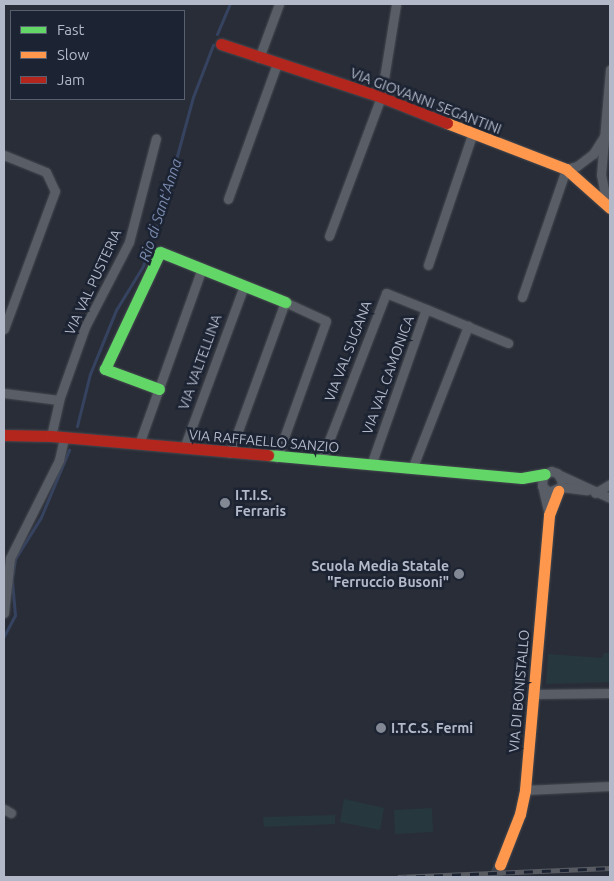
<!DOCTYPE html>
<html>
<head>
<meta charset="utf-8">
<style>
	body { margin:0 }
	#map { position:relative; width:614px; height:881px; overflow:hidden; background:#292d37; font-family:Ubuntu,sans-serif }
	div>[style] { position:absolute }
	.green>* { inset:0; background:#26373d }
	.stream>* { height:3px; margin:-1.5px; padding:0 1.5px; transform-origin:1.5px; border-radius:1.5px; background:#364360 }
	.secondary-tunnel>* { height:12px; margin-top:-6px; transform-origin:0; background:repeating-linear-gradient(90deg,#3e424d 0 12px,transparent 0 18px) }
	.roads { filter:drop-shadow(0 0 1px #454950) drop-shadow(0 0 1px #454950) }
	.street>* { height:9px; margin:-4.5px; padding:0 4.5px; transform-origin:4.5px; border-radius:4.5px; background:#595d65 }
	.fast>* { height:11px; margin:-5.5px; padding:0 5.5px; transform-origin:5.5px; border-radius:5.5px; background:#63d668 }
	.slow>* { height:11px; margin:-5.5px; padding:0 5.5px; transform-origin:5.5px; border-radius:5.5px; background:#ff974d }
	.jam>* { height:11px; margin:-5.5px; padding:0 5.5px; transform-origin:5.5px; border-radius:5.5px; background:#b3261e }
	.rail>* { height:5px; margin-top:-2.5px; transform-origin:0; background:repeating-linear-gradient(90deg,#1c2332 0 9px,#585b62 0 18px); box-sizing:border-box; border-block:1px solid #585b62 }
	.dots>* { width:14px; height:14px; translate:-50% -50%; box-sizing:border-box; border:2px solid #1c2332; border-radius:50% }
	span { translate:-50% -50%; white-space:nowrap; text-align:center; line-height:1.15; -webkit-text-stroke:5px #1c2332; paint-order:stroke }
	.street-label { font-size:14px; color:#b3b9c8 }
	.poi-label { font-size:14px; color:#b3b9c8; font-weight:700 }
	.left { translate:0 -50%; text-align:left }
	.right { translate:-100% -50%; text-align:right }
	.water-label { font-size:15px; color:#7b8cb0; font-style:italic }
	.frame { position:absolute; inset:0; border:5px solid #b3b9c8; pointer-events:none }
	.legend { position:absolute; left:10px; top:10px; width:175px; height:90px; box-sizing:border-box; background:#1c2332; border:1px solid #585f6e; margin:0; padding:6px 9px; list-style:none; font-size:15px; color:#b3b9c8 }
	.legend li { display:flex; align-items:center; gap:10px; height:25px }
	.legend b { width:25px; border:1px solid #585f6e }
</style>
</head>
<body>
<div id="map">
	<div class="green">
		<div style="clip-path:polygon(604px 653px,610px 653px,610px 682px,546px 684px,548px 654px,602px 658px)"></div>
		<div style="clip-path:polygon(344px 799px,384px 808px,380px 830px,340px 822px)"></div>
		<div style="clip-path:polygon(432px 808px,433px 832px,395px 834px,394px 810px)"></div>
		<div style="clip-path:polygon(335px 815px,335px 824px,264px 827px,263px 817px)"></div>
	</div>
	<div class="stream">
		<div style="left:217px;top:34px;width:33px;rotate:-67deg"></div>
		<div style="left:77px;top:426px;width:54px;rotate:-76deg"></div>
		<div style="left:90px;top:374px;width:69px;rotate:-67.9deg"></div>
		<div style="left:116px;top:310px;width:52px;rotate:-58.5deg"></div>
		<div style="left:143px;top:266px;width:58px;rotate:-70.9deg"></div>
		<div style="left:162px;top:211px;width:118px;rotate:-74.8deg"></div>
		<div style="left:193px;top:97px;width:56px;rotate:-69deg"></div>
		<div style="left:4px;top:636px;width:24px;rotate:-62deg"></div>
		<div style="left:15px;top:615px;width:37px;rotate:-95deg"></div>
		<div style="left:12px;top:578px;width:19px;rotate:-81deg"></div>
		<div style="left:15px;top:559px;width:49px;rotate:-58.2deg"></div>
		<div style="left:41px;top:517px;width:73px;rotate:-67.3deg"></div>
	</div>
	<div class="secondary-tunnel">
		<div style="left:495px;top:877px;width:13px;rotate:-67deg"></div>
	</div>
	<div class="roads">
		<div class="street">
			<div style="left:259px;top:58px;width:58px;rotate:-69.7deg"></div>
			<div style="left:4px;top:155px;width:45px;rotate:22deg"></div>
			<div style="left:46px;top:172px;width:21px;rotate:65deg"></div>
			<div style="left:55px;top:191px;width:147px;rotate:110.3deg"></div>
			<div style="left:228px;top:199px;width:144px;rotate:-70.1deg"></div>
			<div style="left:607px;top:205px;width:31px;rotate:-101deg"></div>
			<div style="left:601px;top:175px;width:106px;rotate:-85.1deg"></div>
			<div style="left:329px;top:236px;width:148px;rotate:-69.5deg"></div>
			<div style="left:381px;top:97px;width:94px;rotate:-80.8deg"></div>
			<div style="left:428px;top:265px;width:137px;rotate:-71.3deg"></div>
			<div style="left:522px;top:297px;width:135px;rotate:-71deg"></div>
			<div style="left:566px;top:169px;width:11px;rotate:-15deg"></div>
			<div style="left:577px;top:166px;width:20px;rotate:-37deg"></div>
			<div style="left:593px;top:154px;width:22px;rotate:-58deg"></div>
			<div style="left:4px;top:393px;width:55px;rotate:7.3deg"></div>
			<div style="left:51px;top:436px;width:37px;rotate:-77deg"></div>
			<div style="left:59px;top:400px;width:77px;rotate:-70.4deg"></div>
			<div style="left:85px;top:327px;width:96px;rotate:-62.6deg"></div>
			<div style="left:129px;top:242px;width:107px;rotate:-75.4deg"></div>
			<div style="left:139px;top:444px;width:184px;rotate:-70.3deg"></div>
			<div style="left:184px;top:448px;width:173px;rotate:-69.7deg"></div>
			<div style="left:230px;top:453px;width:161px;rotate:-70deg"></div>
			<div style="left:285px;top:302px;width:45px;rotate:24.9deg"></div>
			<div style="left:326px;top:321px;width:145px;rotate:109.8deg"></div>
			<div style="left:321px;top:461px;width:180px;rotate:-68.8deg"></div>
			<div style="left:386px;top:293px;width:43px;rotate:21.8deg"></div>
			<div style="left:371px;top:465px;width:165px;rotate:-70.6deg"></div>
			<div style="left:426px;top:309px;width:89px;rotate:22.5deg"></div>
			<div style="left:412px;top:469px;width:154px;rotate:-68.6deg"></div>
			<div style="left:560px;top:475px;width:55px;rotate:24.7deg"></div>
			<div style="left:561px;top:487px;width:6px;rotate:-81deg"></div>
			<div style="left:562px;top:481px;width:9px;rotate:-122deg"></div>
			<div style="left:557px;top:473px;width:6px;rotate:-162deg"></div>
			<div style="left:551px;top:471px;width:9px;rotate:148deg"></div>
			<div style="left:543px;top:476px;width:10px;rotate:96deg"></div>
			<div style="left:542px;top:486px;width:9px;rotate:41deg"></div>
			<div style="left:549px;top:492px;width:13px;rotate:-23deg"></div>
			<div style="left:561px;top:487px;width:26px;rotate:7deg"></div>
			<div style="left:543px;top:489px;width:27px;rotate:77deg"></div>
			<div style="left:595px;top:493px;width:17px;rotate:-31deg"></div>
			<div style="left:4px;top:613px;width:55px;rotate:-83.8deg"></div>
			<div style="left:10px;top:558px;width:110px;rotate:-63.4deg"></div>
			<div style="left:59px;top:460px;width:23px;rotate:-77deg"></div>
			<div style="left:535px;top:694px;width:75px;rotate:-0.8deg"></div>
			<div style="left:525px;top:790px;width:85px;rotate:-2.7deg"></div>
			<div style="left:4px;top:809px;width:8px;rotate:30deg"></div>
		</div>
		<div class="fast">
			<div style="left:159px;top:389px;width:58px;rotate:-159.7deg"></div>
			<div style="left:105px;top:369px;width:129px;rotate:-64.8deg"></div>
			<div style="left:160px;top:252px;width:135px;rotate:21.8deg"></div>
			<div style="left:268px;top:455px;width:255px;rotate:5.2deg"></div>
			<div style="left:522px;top:478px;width:23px;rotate:-10deg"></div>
		</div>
		<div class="slow">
			<div style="left:447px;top:123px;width:128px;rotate:21.1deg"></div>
			<div style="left:566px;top:169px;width:59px;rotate:41.6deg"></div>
			<div style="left:500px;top:865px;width:55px;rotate:-68.6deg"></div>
			<div style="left:520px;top:814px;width:25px;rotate:-78deg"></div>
			<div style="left:525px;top:790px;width:276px;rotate:-85deg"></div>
			<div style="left:549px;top:515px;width:26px;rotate:-69deg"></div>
		</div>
		<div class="jam">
			<div style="left:221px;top:44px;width:169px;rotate:18.3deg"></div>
			<div style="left:381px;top:97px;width:71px;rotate:21.5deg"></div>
			<div style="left:4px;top:435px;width:47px;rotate:1.2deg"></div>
			<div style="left:51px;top:436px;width:218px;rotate:5deg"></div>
		</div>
	</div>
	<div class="rail">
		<div style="left:398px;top:877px;width:212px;rotate:-2.4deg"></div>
	</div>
	<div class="dots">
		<div style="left:225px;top:503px;background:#838895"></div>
		<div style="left:459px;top:574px;background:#838895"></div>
		<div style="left:381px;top:728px;background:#838895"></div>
	</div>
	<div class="street-label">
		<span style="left:426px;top:101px;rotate:21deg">VIA GIOVANNI SEGANTINI</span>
		<span style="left:93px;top:282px;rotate:-65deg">VIA VAL PUSTERIA</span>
		<span style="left:348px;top:351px;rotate:-69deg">VIA VAL SUGANA</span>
		<span style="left:200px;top:362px;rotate:-70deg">VIA VALTELLINA</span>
		<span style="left:388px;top:375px;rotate:-70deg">VIA VAL CAMONICA</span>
		<span style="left:264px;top:441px;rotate:5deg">VIA RAFFAELLO SANZIO</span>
		<span style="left:519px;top:691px;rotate:-85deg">VIA DI BONISTALLO</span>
	</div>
	<div class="poi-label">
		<span class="left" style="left:235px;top:503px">I.T.I.S.<br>Ferraris</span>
		<span class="right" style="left:449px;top:574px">Scuola Media Statale<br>"Ferruccio Busoni"</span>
		<span class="left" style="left:391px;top:728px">I.T.C.S. Fermi</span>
	</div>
	<div class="water-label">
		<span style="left:160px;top:210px;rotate:-72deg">Rio di Sant'Anna</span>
	</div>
	<div class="frame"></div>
	<ul class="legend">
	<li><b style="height:6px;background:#63d668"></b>Fast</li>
	<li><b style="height:6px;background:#ff974d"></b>Slow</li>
	<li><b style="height:6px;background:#b3261e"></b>Jam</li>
	</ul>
</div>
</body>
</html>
